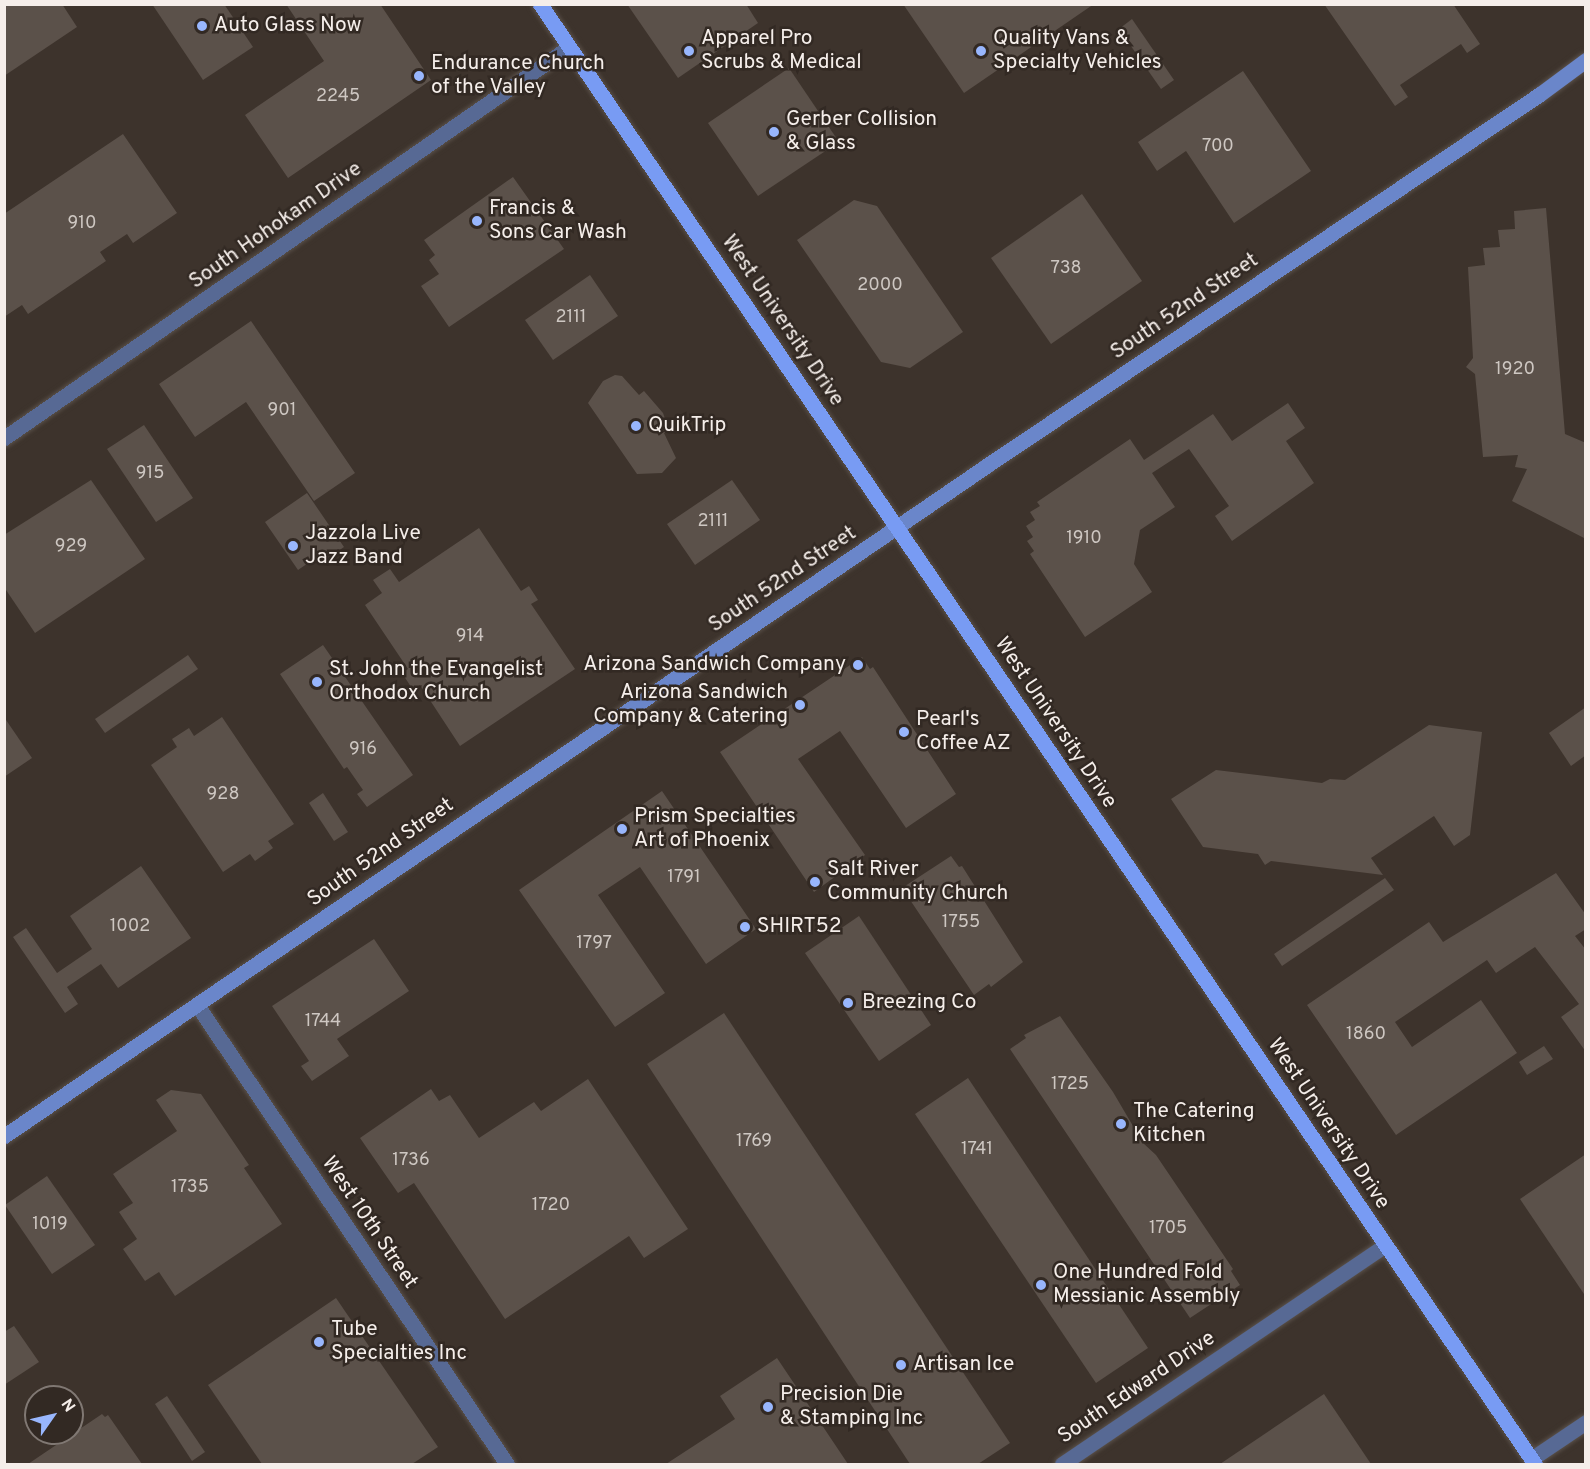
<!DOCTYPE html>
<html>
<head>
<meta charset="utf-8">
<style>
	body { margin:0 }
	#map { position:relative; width:1590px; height:1469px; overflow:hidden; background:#3d332c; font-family:Overpass,sans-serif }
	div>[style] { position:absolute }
	.building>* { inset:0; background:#5b514a }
	.roads { filter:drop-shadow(0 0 2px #5a514a) drop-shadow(0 0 2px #5a514a) }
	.street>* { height:15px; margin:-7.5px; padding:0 7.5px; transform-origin:7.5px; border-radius:7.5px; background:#576994 }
	.secondary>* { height:15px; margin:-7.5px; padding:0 7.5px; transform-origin:7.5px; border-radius:7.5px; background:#6a86ca }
	.primary>* { height:15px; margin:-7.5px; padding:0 7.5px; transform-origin:7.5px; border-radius:7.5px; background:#789bf3 }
	.dots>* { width:16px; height:16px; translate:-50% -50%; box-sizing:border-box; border:3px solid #322923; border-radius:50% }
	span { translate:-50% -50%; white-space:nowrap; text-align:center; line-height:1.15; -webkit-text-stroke:5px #322923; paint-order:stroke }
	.number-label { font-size:18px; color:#cec7c2 }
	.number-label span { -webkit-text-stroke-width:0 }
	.poi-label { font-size:21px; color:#f5eeea }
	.left { translate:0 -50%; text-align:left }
	.right { translate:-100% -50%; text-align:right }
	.street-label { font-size:21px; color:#f5eeea }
	.frame { position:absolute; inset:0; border:6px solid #f5eeea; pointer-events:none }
	.north { position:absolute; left:24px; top:1385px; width:60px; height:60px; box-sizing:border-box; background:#322923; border:2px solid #807873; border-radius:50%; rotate:56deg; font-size:16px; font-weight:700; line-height:24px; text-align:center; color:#f5eeea }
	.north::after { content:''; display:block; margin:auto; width:21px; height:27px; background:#98b6fd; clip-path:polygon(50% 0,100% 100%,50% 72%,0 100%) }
</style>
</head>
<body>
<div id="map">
	<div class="building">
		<div style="clip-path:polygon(4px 4px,62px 4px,77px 27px,4px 76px)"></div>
		<div style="clip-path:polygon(152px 4px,224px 4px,253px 47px,203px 80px)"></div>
		<div style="clip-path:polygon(286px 4px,380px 4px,431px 80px,288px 178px,245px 115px,324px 61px)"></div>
		<div style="clip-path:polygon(627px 4px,746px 4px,758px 23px,678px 78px)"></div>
		<div style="clip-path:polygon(903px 4px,1094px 4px,964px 93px)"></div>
		<div style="clip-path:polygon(1324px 4px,1453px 4px,1480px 44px,1467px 53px,1461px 44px,1400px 85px,1408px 97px,1395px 106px)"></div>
		<div style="clip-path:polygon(1132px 19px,1174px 80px,1161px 89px,1119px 29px)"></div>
		<div style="clip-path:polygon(789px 68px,839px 142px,758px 196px,708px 123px)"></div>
		<div style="clip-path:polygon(1243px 71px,1311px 171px,1234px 223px,1186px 151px,1157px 171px,1138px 142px)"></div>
		<div style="clip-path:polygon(123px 134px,177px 213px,133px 243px,127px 234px,100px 252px,106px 261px,28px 314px,22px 305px,4px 317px,4px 214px)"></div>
		<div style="clip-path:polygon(513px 177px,564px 249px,449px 327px,421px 286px,439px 274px,429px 260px,435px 255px,424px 240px)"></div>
		<div style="clip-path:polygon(1082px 194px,1142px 281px,1051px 344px,991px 258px)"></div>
		<div style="clip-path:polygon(854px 200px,877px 206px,963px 332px,910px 368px,881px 362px,797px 240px)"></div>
		<div style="clip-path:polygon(1546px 208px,1565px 434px,1586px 443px,1586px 539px,1512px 501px,1527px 469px,1515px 467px,1518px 455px,1483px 457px,1475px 374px,1466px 367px,1473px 358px,1468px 267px,1485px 265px,1483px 248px,1500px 247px,1498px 230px,1515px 229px,1514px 211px)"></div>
		<div style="clip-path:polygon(590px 275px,618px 316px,553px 360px,525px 320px)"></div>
		<div style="clip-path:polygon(251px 321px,355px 473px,314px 501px,246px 402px,195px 437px,159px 384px)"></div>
		<div style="clip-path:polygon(615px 375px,622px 376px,639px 395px,644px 391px,663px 413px,669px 430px,664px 433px,676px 458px,662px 473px,637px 474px,588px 403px,603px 381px)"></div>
		<div style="clip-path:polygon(1288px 403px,1305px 428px,1286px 441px,1314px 483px,1232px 541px,1215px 516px,1229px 506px,1189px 449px,1152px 473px,1175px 507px,1140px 530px,1134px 564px,1152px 592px,1085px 637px,1030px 554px,1034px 551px,1027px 541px,1033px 537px,1026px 526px,1035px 520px,1030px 512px,1040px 506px,1037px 502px,1130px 439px,1144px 460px,1213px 414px,1232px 441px)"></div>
		<div style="clip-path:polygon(144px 425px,193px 498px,156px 522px,107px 449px)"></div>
		<div style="clip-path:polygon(91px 480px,145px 559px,35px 633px,4px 587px,4px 535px)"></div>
		<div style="clip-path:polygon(732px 480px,760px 520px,695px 565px,667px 524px)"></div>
		<div style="clip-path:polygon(307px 493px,344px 547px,321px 563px,317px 557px,298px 570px,265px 522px)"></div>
		<div style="clip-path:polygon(479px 528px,521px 591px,529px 586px,538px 600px,531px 604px,575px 669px,460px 746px,420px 685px,413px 690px,402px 673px,408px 669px,365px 605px,382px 593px,373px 580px,390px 569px,399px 582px)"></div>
		<div style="clip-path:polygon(323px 645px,413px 775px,367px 807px,357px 794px,363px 790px,347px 767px,344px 769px,280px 674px)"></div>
		<div style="clip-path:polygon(188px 655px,198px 669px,105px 733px,95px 719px)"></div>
		<div style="clip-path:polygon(862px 657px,870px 669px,873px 667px,956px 794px,906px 828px,840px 731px,798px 759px,865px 855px,814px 892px,720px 752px)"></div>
		<div style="clip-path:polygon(1586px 707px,1586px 755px,1571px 766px,1549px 733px)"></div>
		<div style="clip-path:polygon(4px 717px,32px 758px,4px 777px)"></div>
		<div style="clip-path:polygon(222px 717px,294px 824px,268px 841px,273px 848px,255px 861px,250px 854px,223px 872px,151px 765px,177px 747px,172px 739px,189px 728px,194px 736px)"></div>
		<div style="clip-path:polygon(1429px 725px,1482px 732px,1470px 835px,1454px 846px,1434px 816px,1371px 858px,1383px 875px,1271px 861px,1265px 865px,1258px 854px,1203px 847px,1171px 799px,1216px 770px,1322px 783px,1330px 779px,1345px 780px)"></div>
		<div style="clip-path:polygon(662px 791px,756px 929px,706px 964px,640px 867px,598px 895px,665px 993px,615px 1027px,519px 890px)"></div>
		<div style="clip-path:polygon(323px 793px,348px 832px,334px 841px,309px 803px)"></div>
		<div style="clip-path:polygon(951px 856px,959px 867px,962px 866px,1023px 962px,991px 987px,989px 984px,974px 995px,902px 888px)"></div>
		<div style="clip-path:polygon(141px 866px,191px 938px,118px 988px,101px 964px,67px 987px,78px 1004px,65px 1013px,13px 937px,26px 928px,57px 973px,92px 949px,70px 916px)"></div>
		<div style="clip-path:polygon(1556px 873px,1586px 915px,1586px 929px,1575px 936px,1586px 950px,1586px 1052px,1561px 1017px,1579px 1004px,1535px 947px,1496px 973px,1487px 960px,1395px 1022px,1412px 1047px,1481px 1000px,1517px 1053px,1396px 1135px,1307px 1005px,1429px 922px,1443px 942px)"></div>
		<div style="clip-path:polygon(1385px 878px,1394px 890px,1282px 966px,1274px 954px)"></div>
		<div style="clip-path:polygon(859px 916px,931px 1025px,879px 1061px,805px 953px)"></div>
		<div style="clip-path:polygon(374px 939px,409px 991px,337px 1039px,349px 1056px,312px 1081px,301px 1066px,309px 1061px,272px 1006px)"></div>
		<div style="clip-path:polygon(724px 1013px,1010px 1443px,978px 1464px,910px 1464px,647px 1064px)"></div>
		<div style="clip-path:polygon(1060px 1016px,1113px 1092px,1143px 1143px,1156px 1155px,1233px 1269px,1231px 1271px,1240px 1285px,1190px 1318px,1010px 1049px,1026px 1038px,1024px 1035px)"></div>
		<div style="clip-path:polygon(1544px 1046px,1553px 1059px,1527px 1075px,1519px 1062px)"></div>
		<div style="clip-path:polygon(968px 1078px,1148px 1348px,1096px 1383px,915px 1114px)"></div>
		<div style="clip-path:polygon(588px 1079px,688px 1229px,644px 1258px,629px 1236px,505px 1319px,414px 1183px,398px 1193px,360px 1138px,431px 1089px,439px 1101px,450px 1095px,479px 1138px,534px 1102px,541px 1111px)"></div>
		<div style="clip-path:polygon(171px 1090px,201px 1094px,249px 1165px,244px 1168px,282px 1224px,175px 1296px,159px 1272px,145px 1281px,123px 1249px,137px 1239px,119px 1212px,133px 1203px,113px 1174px,177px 1131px,156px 1100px)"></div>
		<div style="clip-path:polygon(1586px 1154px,1586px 1297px,1520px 1199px)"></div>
		<div style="clip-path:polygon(47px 1176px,95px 1245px,52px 1274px,5px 1205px)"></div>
		<div style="clip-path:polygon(336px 1298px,438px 1447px,412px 1464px,262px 1464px,208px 1385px)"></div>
		<div style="clip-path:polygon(14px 1326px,39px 1362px,4px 1385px,4px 1332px)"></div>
		<div style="clip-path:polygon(777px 1358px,848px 1464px,666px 1464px,735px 1419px,720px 1396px)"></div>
		<div style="clip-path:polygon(1324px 1394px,1371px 1464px,1220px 1464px)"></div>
		<div style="clip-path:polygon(167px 1396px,205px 1452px,192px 1461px,155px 1404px)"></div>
		<div style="clip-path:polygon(102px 1414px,105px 1417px,108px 1415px,142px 1464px,28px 1464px)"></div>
	</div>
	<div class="roads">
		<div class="street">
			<div style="left:4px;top:438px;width:687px;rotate:-34.68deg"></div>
			<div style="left:197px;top:1005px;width:554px;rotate:55.97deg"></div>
			<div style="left:1531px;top:1459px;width:66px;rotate:-33.9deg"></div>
			<div style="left:1062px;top:1464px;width:390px;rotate:-34.1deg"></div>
		</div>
		<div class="secondary">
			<div style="left:4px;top:1136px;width:1189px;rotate:-34.3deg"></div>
			<div style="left:986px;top:466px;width:667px;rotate:-33.88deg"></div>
			<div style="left:1540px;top:94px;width:57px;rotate:-36.5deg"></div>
		</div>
		<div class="primary">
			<div style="left:540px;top:4px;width:1767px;rotate:55.73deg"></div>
		</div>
	</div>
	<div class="dots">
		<div style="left:202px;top:26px;background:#98b6fd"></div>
		<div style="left:689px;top:51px;background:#98b6fd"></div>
		<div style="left:981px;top:51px;background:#98b6fd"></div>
		<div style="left:419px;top:76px;background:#98b6fd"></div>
		<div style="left:774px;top:132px;background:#98b6fd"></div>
		<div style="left:477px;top:221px;background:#98b6fd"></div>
		<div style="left:636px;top:426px;background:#98b6fd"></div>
		<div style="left:293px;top:546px;background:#98b6fd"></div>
		<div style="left:858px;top:665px;background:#98b6fd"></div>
		<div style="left:317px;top:682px;background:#98b6fd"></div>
		<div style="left:800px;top:705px;background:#98b6fd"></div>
		<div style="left:904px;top:732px;background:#98b6fd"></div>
		<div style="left:622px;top:829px;background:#98b6fd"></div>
		<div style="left:815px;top:882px;background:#98b6fd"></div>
		<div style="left:745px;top:927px;background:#98b6fd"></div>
		<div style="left:848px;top:1003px;background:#98b6fd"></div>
		<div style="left:1121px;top:1124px;background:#98b6fd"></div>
		<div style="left:1041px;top:1285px;background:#98b6fd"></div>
		<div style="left:319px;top:1342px;background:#98b6fd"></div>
		<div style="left:901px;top:1365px;background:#98b6fd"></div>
		<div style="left:768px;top:1407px;background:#98b6fd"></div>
	</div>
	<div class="number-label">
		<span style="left:338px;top:97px">2245</span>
		<span style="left:1218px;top:147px">700</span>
		<span style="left:82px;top:224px">910</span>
		<span style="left:1066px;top:269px">738</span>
		<span style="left:880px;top:286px">2000</span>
		<span style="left:571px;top:318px">2111</span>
		<span style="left:1515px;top:370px">1920</span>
		<span style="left:282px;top:411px">901</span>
		<span style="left:150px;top:474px">915</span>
		<span style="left:713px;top:522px">2111</span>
		<span style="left:1084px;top:539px">1910</span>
		<span style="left:71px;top:547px">929</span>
		<span style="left:470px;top:637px">914</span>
		<span style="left:363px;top:750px">916</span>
		<span style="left:223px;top:795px">928</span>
		<span style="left:684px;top:878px">1791</span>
		<span style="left:961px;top:923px">1755</span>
		<span style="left:130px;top:927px">1002</span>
		<span style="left:594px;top:944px">1797</span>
		<span style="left:323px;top:1022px">1744</span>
		<span style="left:1366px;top:1035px">1860</span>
		<span style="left:1070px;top:1085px">1725</span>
		<span style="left:754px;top:1142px">1769</span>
		<span style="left:977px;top:1150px">1741</span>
		<span style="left:411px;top:1161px">1736</span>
		<span style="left:190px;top:1188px">1735</span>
		<span style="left:551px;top:1206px">1720</span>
		<span style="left:50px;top:1225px">1019</span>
		<span style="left:1168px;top:1229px">1705</span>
	</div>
	<div class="poi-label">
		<span class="left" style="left:214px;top:26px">Auto Glass Now</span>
		<span class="left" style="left:701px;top:51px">Apparel Pro<br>Scrubs &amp; Medical</span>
		<span class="left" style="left:993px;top:51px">Quality Vans &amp;<br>Specialty Vehicles</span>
		<span class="left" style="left:431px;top:76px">Endurance Church<br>of the Valley</span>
		<span class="left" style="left:786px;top:132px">Gerber Collision<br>&amp; Glass</span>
		<span class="left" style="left:489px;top:221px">Francis &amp;<br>Sons Car Wash</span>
		<span class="left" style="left:648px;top:426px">QuikTrip</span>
		<span class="left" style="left:305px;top:546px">Jazzola Live<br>Jazz Band</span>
		<span class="right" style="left:846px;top:665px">Arizona Sandwich Company</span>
		<span class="left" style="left:329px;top:682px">St. John the Evangelist<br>Orthodox Church</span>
		<span class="right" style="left:788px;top:705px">Arizona Sandwich<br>Company &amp; Catering</span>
		<span class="left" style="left:916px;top:732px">Pearl's<br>Coffee AZ</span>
		<span class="left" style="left:634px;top:829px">Prism Specialties<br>Art of Phoenix</span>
		<span class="left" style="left:827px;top:882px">Salt River<br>Community Church</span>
		<span class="left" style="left:757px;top:927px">SHIRT52</span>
		<span class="left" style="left:862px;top:1003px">Breezing Co</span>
		<span class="left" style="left:1133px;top:1124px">The Catering<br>Kitchen</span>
		<span class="left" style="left:1053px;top:1285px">One Hundred Fold<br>Messianic Assembly</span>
		<span class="left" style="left:331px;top:1342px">Tube<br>Specialties Inc</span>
		<span class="left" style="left:913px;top:1365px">Artisan Ice</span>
		<span class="left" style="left:780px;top:1407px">Precision Die<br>&amp; Stamping Inc</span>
	</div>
	<div class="street-label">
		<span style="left:276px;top:226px;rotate:-35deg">South Hohokam Drive</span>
		<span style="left:1185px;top:307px;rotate:-34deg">South 52nd Street</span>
		<span style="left:782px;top:321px;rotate:56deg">West University Drive</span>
		<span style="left:783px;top:580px;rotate:-34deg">South 52nd Street</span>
		<span style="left:1055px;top:723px;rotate:56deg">West University Drive</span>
		<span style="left:381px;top:853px;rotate:-35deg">South 52nd Street</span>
		<span style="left:1328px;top:1124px;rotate:56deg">West University Drive</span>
		<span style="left:369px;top:1223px;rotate:56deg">West 10th Street</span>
		<span style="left:1137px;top:1388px;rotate:-34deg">South Edward Drive</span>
	</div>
	<div class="frame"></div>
	<div class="north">N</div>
</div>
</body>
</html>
